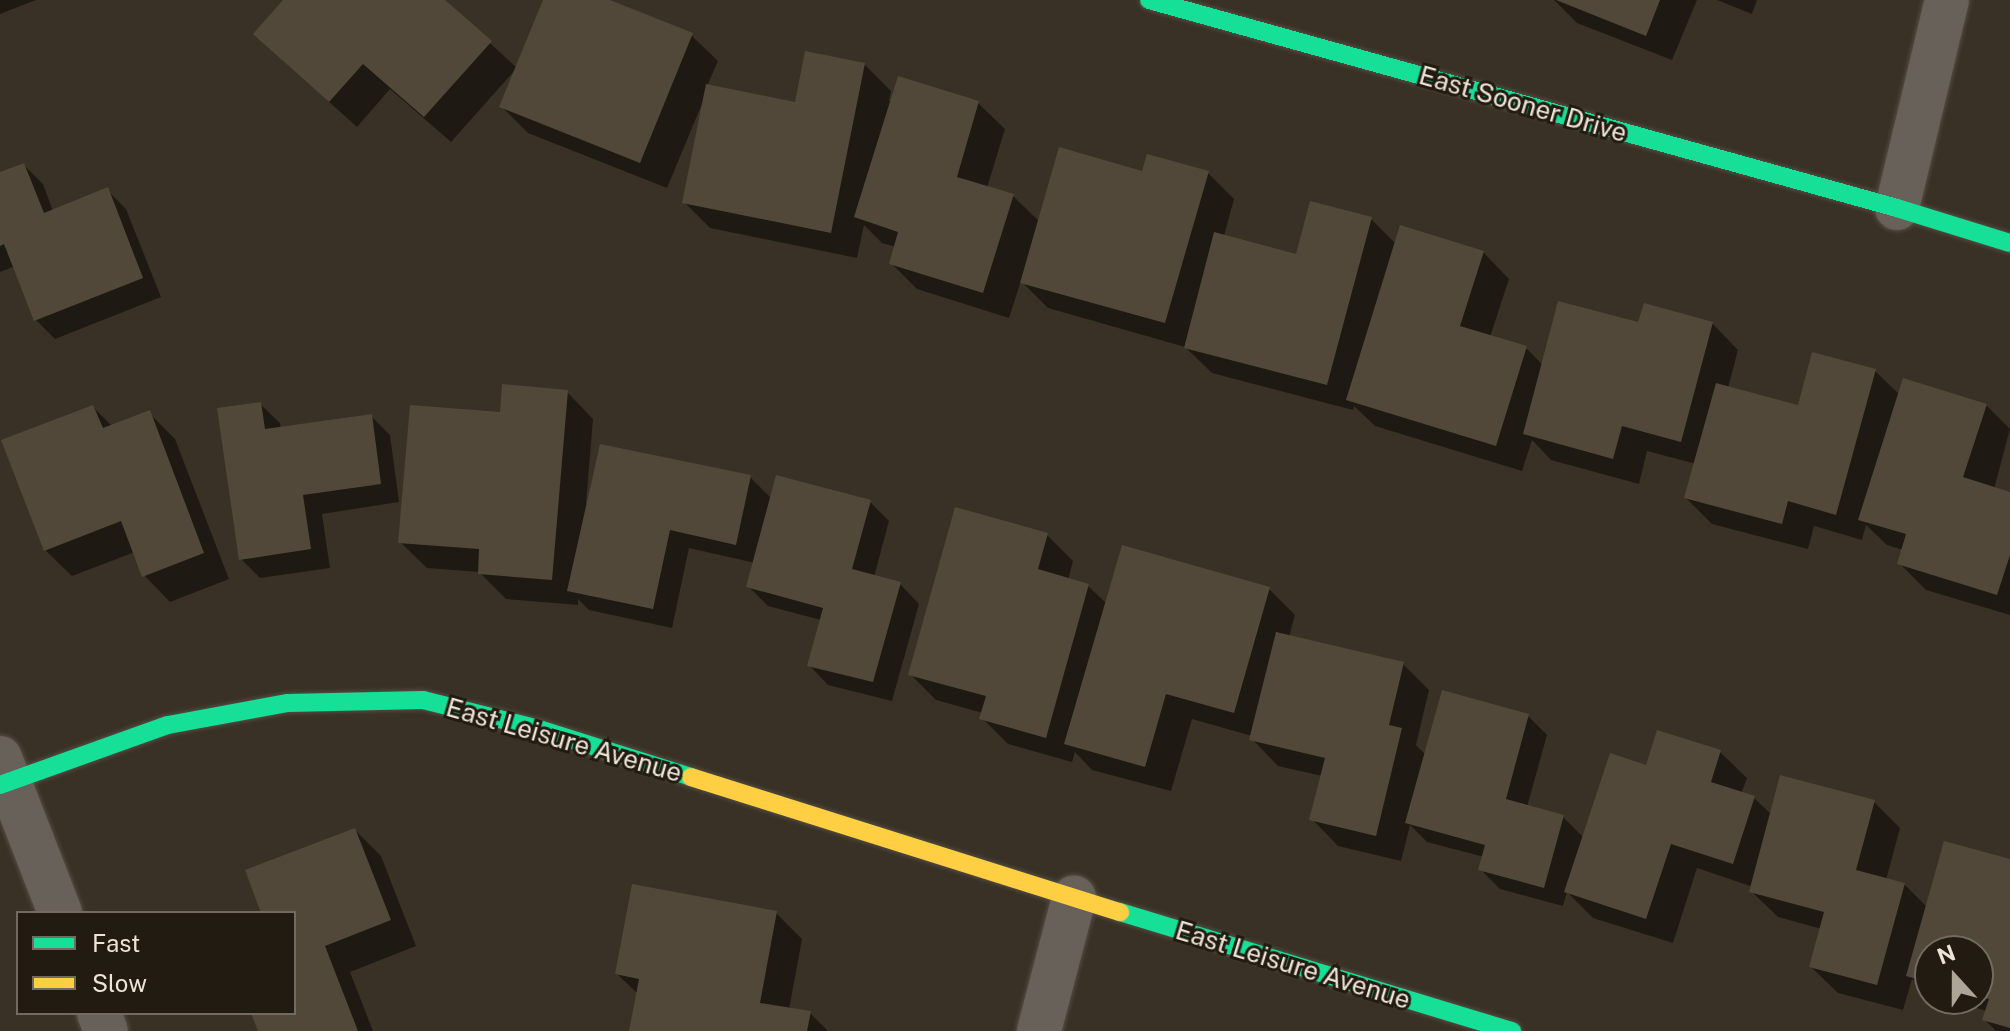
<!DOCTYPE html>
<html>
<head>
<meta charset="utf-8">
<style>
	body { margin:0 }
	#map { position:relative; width:2010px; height:1031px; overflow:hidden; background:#393125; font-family:"Public Sans",sans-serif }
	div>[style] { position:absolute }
	.shadow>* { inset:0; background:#0007 }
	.building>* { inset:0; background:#524839 }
	.roads { filter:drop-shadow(0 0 2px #544d43) drop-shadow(0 0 2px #544d43) }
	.street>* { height:44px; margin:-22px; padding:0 22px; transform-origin:22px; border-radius:22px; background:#676159 }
	.fast>* { height:18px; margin:-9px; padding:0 9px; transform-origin:9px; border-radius:9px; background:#16e098 }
	.slow>* { height:18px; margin:-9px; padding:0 9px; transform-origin:9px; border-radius:9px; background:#ffcf43 }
	span { translate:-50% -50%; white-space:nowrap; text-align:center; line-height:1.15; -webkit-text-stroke:6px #221b12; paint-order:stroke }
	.street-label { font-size:26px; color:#ede3d7 }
	.legend { position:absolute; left:16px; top:911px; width:280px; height:104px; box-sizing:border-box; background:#221b12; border:2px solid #736b61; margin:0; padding:10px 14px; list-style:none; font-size:24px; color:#ede3d7 }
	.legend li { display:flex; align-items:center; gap:16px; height:40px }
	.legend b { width:40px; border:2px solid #736b61 }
	.north { position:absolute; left:1914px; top:935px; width:80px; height:80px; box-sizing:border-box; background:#221b12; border:2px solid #736b61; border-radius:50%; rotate:339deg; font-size:22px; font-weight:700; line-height:32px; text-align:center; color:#ede3d7 }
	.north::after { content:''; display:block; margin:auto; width:28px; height:36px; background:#aea599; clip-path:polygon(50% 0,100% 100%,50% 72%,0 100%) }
</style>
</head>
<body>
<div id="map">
	<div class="shadow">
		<div style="clip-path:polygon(0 0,36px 0,0 14px)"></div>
		<div style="clip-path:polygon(286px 0,443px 0,517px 68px,451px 142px,390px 89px,357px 127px,282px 60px)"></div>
		<div style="clip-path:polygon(545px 0,605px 0,691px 35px,718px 61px,707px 86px,796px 104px,865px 65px,891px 91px,889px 101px,978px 103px,1005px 129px,987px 188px,1013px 196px,1040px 222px,1143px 174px,1208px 173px,1234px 199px,1224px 236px,1298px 256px,1371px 219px,1396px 244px,1483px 252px,1509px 279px,1490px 337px,1526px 348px,1543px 365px,1640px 324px,1712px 323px,1738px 350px,1728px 388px,1799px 407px,1875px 371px,1900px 395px,1986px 405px,2010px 429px,1994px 489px,2010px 494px,2010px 615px,1926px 590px,1899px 563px,1903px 550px,1887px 545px,1866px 525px,1862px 540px,1814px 526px,1808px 549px,1712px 524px,1686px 498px,1696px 464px,1647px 451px,1639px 484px,1551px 460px,1532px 440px,1522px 471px,1375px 426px,1354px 406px,1353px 410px,1212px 373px,1185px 347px,1048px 308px,1021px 281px,1009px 318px,917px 289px,891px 263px,896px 247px,882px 243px,864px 225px,857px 258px,710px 228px,684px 202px,704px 99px,667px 188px,528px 133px,502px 107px)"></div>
		<div style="clip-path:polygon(1554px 0,1697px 0,1672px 60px,1577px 23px)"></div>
		<div style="clip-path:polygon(1717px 0,1757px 0,1752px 14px)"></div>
		<div style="clip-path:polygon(24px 165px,43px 184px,53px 211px,107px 190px,126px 209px,161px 297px,55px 339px,36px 320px,15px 266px,0 272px,0 174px)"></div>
		<div style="clip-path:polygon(567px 392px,593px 419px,586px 504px,750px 477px,772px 499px,870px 502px,889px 521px,874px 577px,900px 584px,919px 604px,892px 701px,828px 685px,809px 665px,821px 620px,768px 606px,749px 587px,755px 563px,689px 548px,672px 628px,589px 610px,578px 599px,578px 605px,506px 599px,479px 572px,427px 568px,400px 542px,501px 414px)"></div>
		<div style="clip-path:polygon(260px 404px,280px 423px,281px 429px,371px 416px,390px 435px,399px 502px,322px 514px,330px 568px,260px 578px,241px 559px)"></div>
		<div style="clip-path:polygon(93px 407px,113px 427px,149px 413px,175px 439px,229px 579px,170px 602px,144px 575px,135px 552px,72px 576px,45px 550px)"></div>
		<div style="clip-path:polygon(1047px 535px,1073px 561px,1068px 580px,1088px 586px,1107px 604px,1269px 589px,1295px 615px,1289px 637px,1403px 664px,1429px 690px,1416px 745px,1426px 755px,1528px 716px,1547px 735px,1527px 807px,1563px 817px,1584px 838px,1647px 767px,1658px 732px,1720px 752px,1747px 778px,1741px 794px,1754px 798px,1772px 815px,1874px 802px,1900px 828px,1886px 880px,1904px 884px,1927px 907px,2010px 861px,2010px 1031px,1996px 1031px,1984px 1019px,1987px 1011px,1943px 999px,1978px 999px,1978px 951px,1930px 951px,1930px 995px,1912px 979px,1903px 1010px,1838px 993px,1811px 967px,1822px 929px,1778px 917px,1751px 891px,1753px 887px,1697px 868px,1673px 943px,1593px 918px,1567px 892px,1563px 906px,1500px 889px,1480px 869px,1484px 857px,1427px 842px,1410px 825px,1401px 861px,1338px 846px,1312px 819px,1322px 776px,1278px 766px,1252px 739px,1252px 736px,1192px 719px,1171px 791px,1092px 770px,1075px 752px,1072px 762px,1008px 744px,982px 718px,983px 713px,936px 700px,910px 674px)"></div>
		<div style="clip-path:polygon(355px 830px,381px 856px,416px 946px,350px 972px,373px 1031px,260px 1031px,253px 1013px,294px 1013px,294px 913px,263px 913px)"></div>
		<div style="clip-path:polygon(776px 913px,802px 939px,789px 1010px,810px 1013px,828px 1031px,631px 1031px,638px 994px,617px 974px)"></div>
	</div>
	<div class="building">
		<div style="clip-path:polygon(283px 0,445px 0,492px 41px,424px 117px,363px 64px,329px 102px,253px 34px)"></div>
		<div style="clip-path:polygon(543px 0,610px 0,693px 33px,640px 163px,499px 107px)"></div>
		<div style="clip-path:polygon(1556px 0,1660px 0,1646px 36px)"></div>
		<div style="clip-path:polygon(805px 51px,865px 63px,831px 233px,682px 203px,706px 84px,795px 102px)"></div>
		<div style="clip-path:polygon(898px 76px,979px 101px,957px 177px,1014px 194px,983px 293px,889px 264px,898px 232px,854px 217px)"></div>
		<div style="clip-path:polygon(1059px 147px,1142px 171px,1147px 154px,1209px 171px,1165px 323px,1020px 283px)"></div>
		<div style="clip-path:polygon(24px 163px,44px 213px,108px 187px,143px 278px,34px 321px,4px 244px,0 246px,0 172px)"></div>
		<div style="clip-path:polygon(1310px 201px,1372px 217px,1327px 385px,1184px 348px,1214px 232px,1296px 254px)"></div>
		<div style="clip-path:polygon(1400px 225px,1484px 251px,1460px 326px,1527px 346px,1496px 446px,1346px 400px)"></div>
		<div style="clip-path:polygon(1558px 301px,1638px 322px,1644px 303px,1713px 322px,1681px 442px,1622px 426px,1613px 459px,1523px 434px)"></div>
		<div style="clip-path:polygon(1812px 352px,1876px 369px,1836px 515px,1788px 501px,1782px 524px,1684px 498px,1716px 383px,1798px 405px)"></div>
		<div style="clip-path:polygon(1903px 378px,1987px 404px,1963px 477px,2010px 492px,2010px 555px,1997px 595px,1897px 564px,1906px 534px,1858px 520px)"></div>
		<div style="clip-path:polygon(502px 384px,568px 390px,552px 580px,478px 574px,479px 549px,398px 543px,410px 405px,500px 412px)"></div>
		<div style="clip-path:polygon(261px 402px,265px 429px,372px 414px,381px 484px,303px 495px,311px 549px,239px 560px,217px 408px)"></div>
		<div style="clip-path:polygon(93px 405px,103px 428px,150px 410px,204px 553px,142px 577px,121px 521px,44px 551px,1px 440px)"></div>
		<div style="clip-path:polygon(600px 444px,751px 475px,736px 545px,670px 530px,653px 609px,567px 591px)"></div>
		<div style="clip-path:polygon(776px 475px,871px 500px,852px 569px,901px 582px,873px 682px,807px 666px,823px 608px,746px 587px)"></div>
		<div style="clip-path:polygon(955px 507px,1048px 533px,1038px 569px,1089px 584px,1046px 738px,979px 719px,986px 696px,908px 675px)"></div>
		<div style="clip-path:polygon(1122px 545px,1270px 587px,1234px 713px,1166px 694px,1145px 767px,1064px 744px)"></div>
		<div style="clip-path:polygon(1276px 632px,1404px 662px,1389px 725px,1402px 728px,1376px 836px,1309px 820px,1325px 758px,1249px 740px)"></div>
		<div style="clip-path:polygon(1442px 690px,1529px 714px,1506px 799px,1564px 815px,1544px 888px,1478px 870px,1485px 845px,1405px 823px)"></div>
		<div style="clip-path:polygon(1657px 730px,1721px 750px,1711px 782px,1755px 796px,1733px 864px,1671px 844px,1646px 919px,1564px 892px,1610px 753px,1646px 765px)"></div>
		<div style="clip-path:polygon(1780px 775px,1875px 800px,1856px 870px,1905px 883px,1877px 985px,1809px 967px,1824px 912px,1749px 892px)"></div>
		<div style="clip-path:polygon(355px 828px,391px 920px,325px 946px,358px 1031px,258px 1031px,251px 1013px,294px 1013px,294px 913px,261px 913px,245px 870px)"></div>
		<div style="clip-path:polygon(1944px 841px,2010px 859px,2010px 1028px,1982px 1020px,1989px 999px,1978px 996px,1978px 951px,1930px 951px,1930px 983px,1906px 976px)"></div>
		<div style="clip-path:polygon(632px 884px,777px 911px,760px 1003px,811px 1011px,807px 1031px,629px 1031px,639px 979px,615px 974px)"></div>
	</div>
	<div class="roads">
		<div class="street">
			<div style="left:1897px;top:208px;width:214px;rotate:-76.5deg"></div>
			<div style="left:0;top:758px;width:166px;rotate:68.8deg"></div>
			<div style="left:99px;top:1013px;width:19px;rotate:69deg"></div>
			<div style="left:1039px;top:1031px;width:138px;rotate:-75.3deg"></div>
		</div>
		<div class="fast">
			<div style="left:1149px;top:0;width:776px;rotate:15.54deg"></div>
			<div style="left:1897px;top:208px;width:118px;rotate:17.2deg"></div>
			<div style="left:0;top:785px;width:178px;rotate:-19.7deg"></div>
			<div style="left:168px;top:725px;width:122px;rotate:-10.4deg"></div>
			<div style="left:288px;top:703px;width:135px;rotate:-1.3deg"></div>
			<div style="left:423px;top:700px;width:120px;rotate:14deg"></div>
			<div style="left:539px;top:729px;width:159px;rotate:17.5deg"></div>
			<div style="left:1120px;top:912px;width:410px;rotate:16.9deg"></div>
		</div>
		<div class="slow">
			<div style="left:691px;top:777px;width:450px;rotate:17.5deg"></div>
		</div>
	</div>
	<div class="street-label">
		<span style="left:1523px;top:104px;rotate:16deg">East Sooner Drive</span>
		<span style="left:564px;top:740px;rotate:16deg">East Leisure Avenue</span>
		<span style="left:1293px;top:965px;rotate:17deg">East Leisure Avenue</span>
	</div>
	<ul class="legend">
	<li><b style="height:10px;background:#16e098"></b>Fast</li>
	<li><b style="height:10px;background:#ffcf43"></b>Slow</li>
	</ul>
	<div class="north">N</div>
</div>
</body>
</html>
